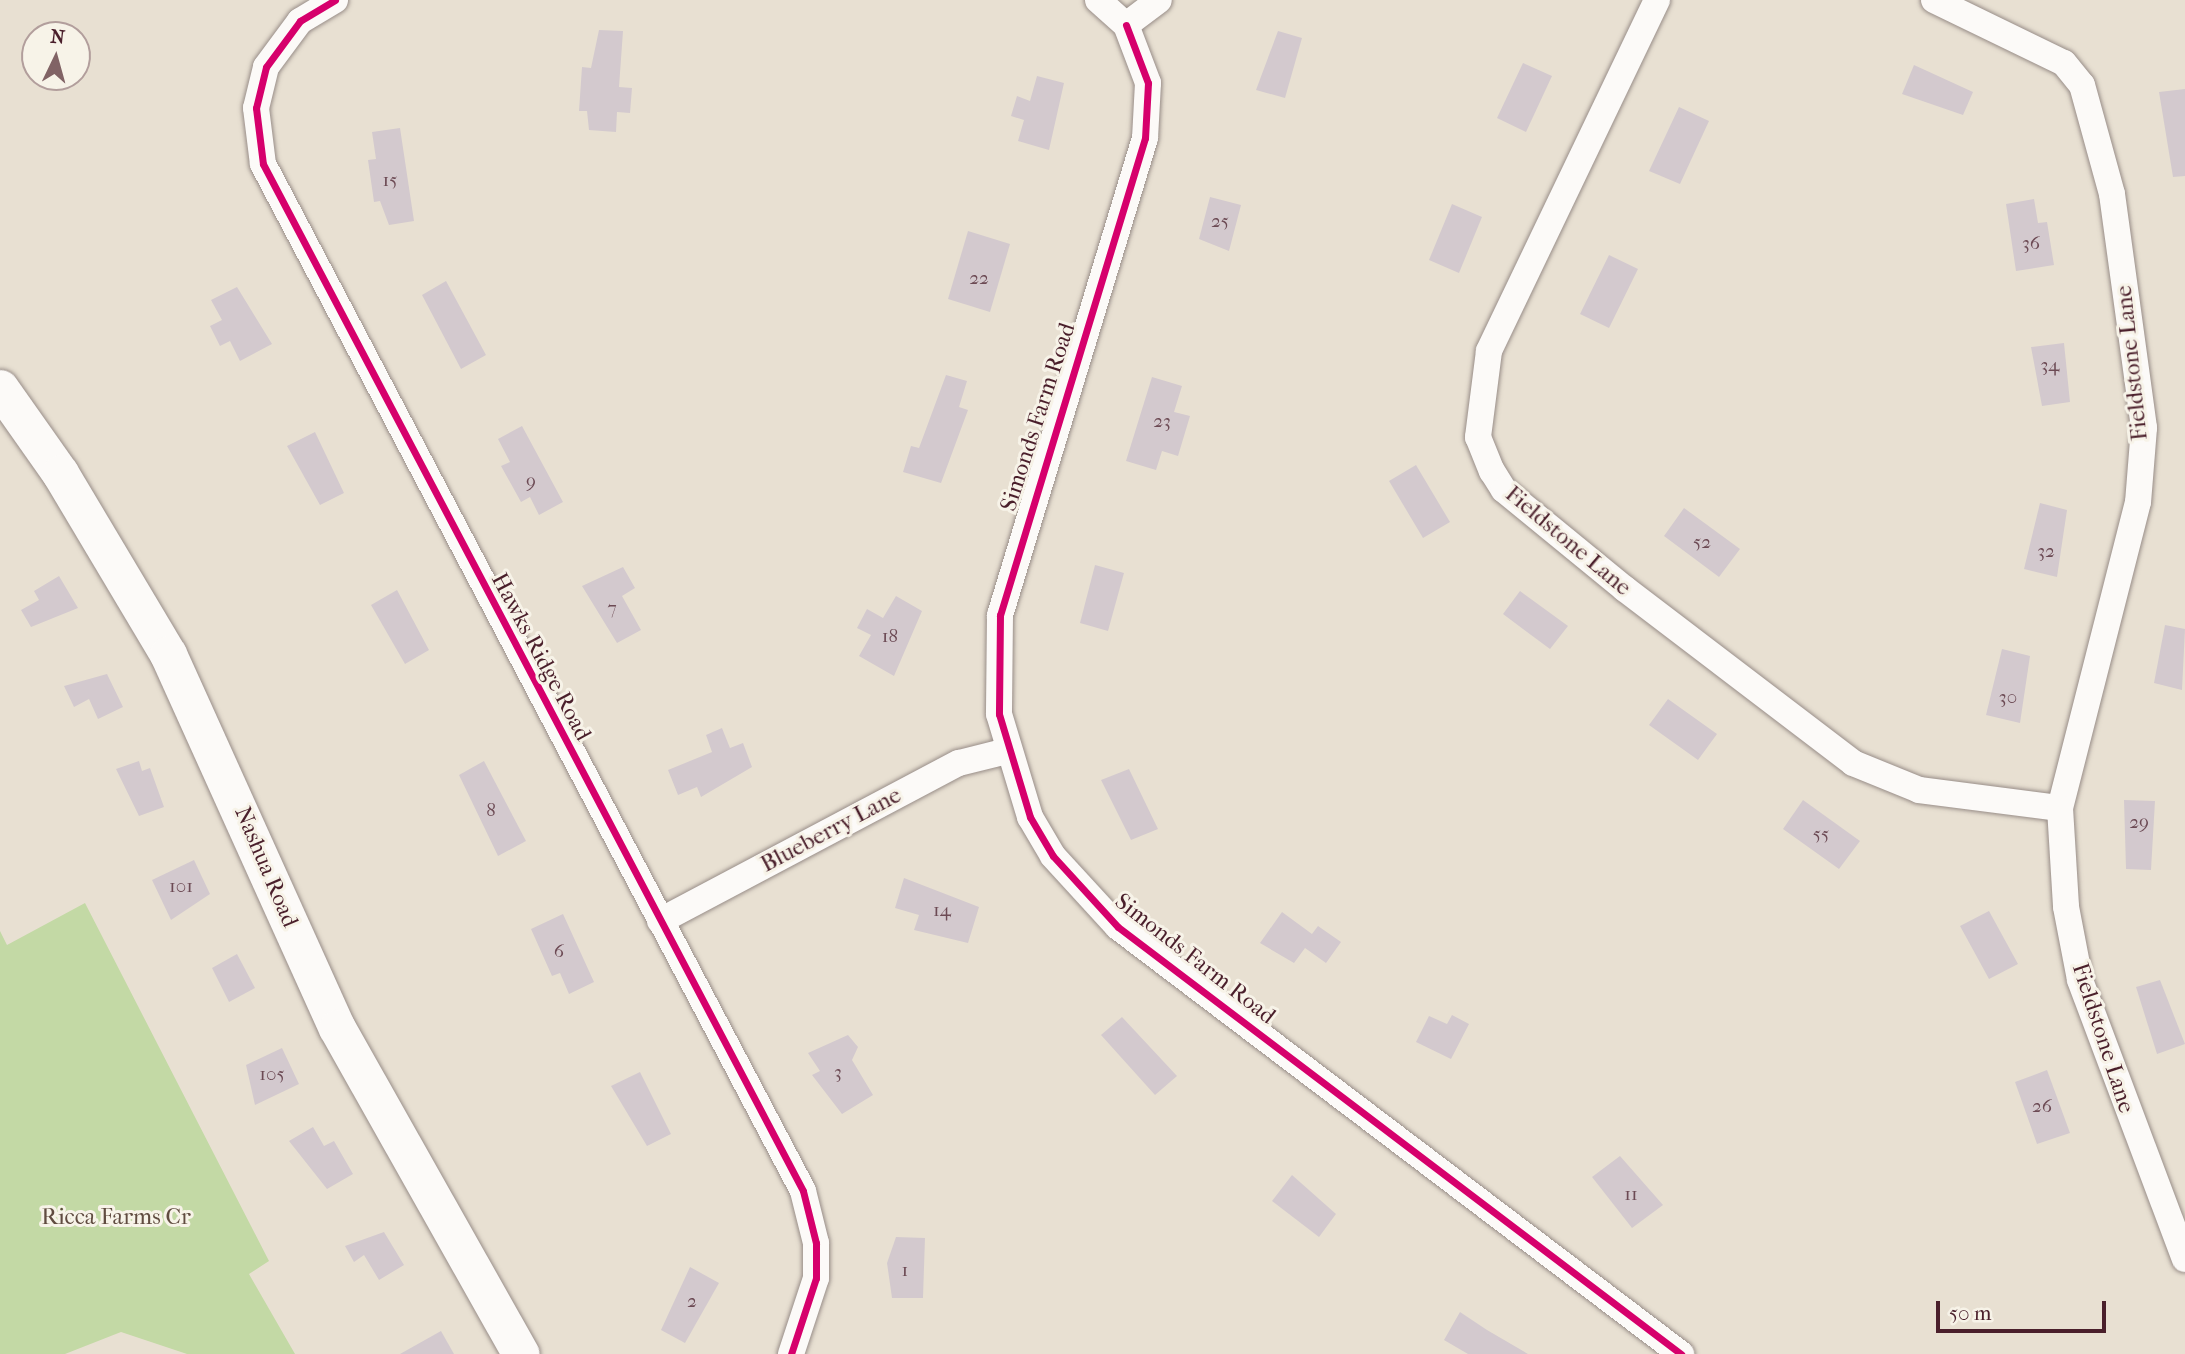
<!DOCTYPE html>
<html>
<head>
<meta charset="utf-8">
<style>
	body { margin:0 }
	#map { position:relative; width:2185px; height:1354px; overflow:hidden; background:#e8e0d2; font-family:"IM FELL French Canon",serif }
	div>[style] { position:absolute }
	.green>* { inset:0; background:#c3d9a5 }
	.building>* { inset:0; background:#d3c9ce }
	.roads { filter:drop-shadow(0 0 2px #988d88) drop-shadow(0 0 2px #988d88) }
	.street>* { height:26px; margin:-13px; padding:0 13px; transform-origin:13px; border-radius:13px; background:#fcfaf8 }
	.secondary>* { height:37px; margin:-18.5px; padding:0 18.5px; transform-origin:18.5px; border-radius:18.5px; background:#fcfaf8 }
	.cycleway>* { height:7px; margin:-3.5px; padding:0 3.5px; transform-origin:3.5px; border-radius:3.5px; background:#d6006c }
	span { translate:-50% -50%; white-space:nowrap; text-align:center; line-height:1.15; -webkit-text-stroke:6px #f7f3e8; paint-order:stroke }
	.number-label { font-size:19px; color:#6c4a54 }
	.number-label span { -webkit-text-stroke-width:0 }
	.street-label { font-size:23px; color:#4a1f2b }
	.park-label { font-size:23px; color:#604c40 }
	.north { position:absolute; left:21px; top:21px; width:70px; height:70px; box-sizing:border-box; background:#f7f3e8; border:2px solid #b29e9c; border-radius:50%; rotate:5deg; font-size:19px; font-weight:700; line-height:28px; text-align:center; color:#4a1f2b }
	.north::after { content:''; display:block; margin:auto; width:24px; height:32px; background:#816365; clip-path:polygon(50% 0,100% 100%,50% 72%,0 100%) }
	.scale { position:absolute; left:1936px; top:1301px; width:170px; height:32px; box-sizing:border-box; border:4px solid #4a1f2b; border-top:0; padding-left:9px; font-size:21px; line-height:24px; white-space:nowrap; color:#4a1f2b; -webkit-text-stroke:5px #f7f3e8; paint-order:stroke }
</style>
</head>
<body>
<div id="map">
	<div class="green">
		<div style="clip-path:polygon(85px 903px,269px 1261px,249px 1274px,295px 1354px,187px 1354px,121px 1332px,65px 1354px,0 1354px,0 931px,7px 945px)"></div>
	</div>
	<div class="building">
		<div style="clip-path:polygon(599px 30px,623px 31px,619px 87px,632px 88px,630px 113px,617px 112px,616px 132px,589px 130px,587px 111px,579px 111px,582px 67px,591px 68px)"></div>
		<div style="clip-path:polygon(1278px 31px,1302px 38px,1285px 98px,1256px 90px)"></div>
		<div style="clip-path:polygon(1523px 63px,1552px 76px,1526px 132px,1497px 118px)"></div>
		<div style="clip-path:polygon(1914px 65px,1973px 92px,1963px 115px,1902px 94px)"></div>
		<div style="clip-path:polygon(1037px 76px,1064px 83px,1049px 150px,1018px 141px,1024px 120px,1011px 116px,1017px 96px,1030px 101px)"></div>
		<div style="clip-path:polygon(2185px 89px,2185px 176px,2173px 177px,2159px 92px)"></div>
		<div style="clip-path:polygon(1679px 107px,1709px 121px,1680px 184px,1649px 171px)"></div>
		<div style="clip-path:polygon(400px 128px,414px 221px,389px 225px,380px 201px,374px 202px,368px 160px,376px 159px,372px 132px)"></div>
		<div style="clip-path:polygon(1210px 197px,1241px 205px,1229px 251px,1199px 239px)"></div>
		<div style="clip-path:polygon(2034px 199px,2038px 223px,2047px 222px,2054px 265px,2016px 271px,2006px 204px)"></div>
		<div style="clip-path:polygon(1452px 204px,1482px 217px,1459px 273px,1429px 260px)"></div>
		<div style="clip-path:polygon(968px 231px,1010px 244px,990px 312px,948px 299px)"></div>
		<div style="clip-path:polygon(1609px 255px,1638px 269px,1609px 328px,1580px 314px)"></div>
		<div style="clip-path:polygon(446px 281px,486px 355px,461px 369px,422px 295px)"></div>
		<div style="clip-path:polygon(237px 287px,272px 344px,240px 361px,230px 341px,220px 346px,210px 326px,222px 320px,211px 300px)"></div>
		<div style="clip-path:polygon(2064px 343px,2070px 402px,2042px 406px,2031px 347px)"></div>
		<div style="clip-path:polygon(946px 375px,967px 381px,959px 407px,968px 410px,941px 483px,903px 472px,911px 446px,919px 448px)"></div>
		<div style="clip-path:polygon(1152px 377px,1182px 386px,1174px 412px,1190px 416px,1178px 456px,1162px 451px,1156px 470px,1126px 461px)"></div>
		<div style="clip-path:polygon(522px 426px,563px 502px,539px 515px,530px 497px,521px 502px,501px 466px,510px 462px,498px 439px)"></div>
		<div style="clip-path:polygon(315px 432px,344px 493px,320px 505px,287px 446px)"></div>
		<div style="clip-path:polygon(1416px 465px,1450px 522px,1423px 538px,1389px 481px)"></div>
		<div style="clip-path:polygon(2040px 503px,2067px 510px,2057px 577px,2024px 569px)"></div>
		<div style="clip-path:polygon(1684px 508px,1740px 549px,1719px 577px,1664px 536px)"></div>
		<div style="clip-path:polygon(1095px 565px,1124px 573px,1108px 631px,1080px 623px)"></div>
		<div style="clip-path:polygon(623px 567px,635px 588px,622px 596px,641px 630px,617px 643px,582px 586px)"></div>
		<div style="clip-path:polygon(59px 576px,78px 608px,31px 627px,21px 610px,39px 600px,34px 591px)"></div>
		<div style="clip-path:polygon(397px 590px,429px 650px,405px 664px,371px 605px)"></div>
		<div style="clip-path:polygon(1520px 591px,1568px 626px,1550px 649px,1503px 614px)"></div>
		<div style="clip-path:polygon(896px 596px,922px 611px,894px 676px,859px 656px,871px 635px,857px 628px,867px 609px,883px 618px)"></div>
		<div style="clip-path:polygon(2165px 625px,2185px 629px,2182px 690px,2154px 683px)"></div>
		<div style="clip-path:polygon(2002px 649px,2030px 656px,2020px 723px,1986px 715px)"></div>
		<div style="clip-path:polygon(107px 674px,123px 707px,98px 719px,89px 699px,74px 707px,64px 686px)"></div>
		<div style="clip-path:polygon(1668px 699px,1717px 734px,1698px 760px,1649px 725px)"></div>
		<div style="clip-path:polygon(722px 728px,730px 748px,743px 743px,752px 767px,701px 797px,697px 787px,678px 795px,668px 770px,712px 752px,706px 735px)"></div>
		<div style="clip-path:polygon(139px 761px,142px 771px,150px 768px,164px 807px,139px 816px,116px 769px)"></div>
		<div style="clip-path:polygon(484px 761px,526px 841px,498px 856px,459px 775px)"></div>
		<div style="clip-path:polygon(1129px 769px,1158px 829px,1131px 840px,1101px 780px)"></div>
		<div style="clip-path:polygon(1803px 800px,1860px 841px,1839px 869px,1783px 829px)"></div>
		<div style="clip-path:polygon(2124px 800px,2155px 801px,2151px 870px,2126px 869px)"></div>
		<div style="clip-path:polygon(194px 860px,210px 894px,171px 920px,152px 880px)"></div>
		<div style="clip-path:polygon(904px 878px,979px 907px,968px 943px,914px 930px,919px 915px,895px 908px)"></div>
		<div style="clip-path:polygon(1989px 911px,2018px 964px,1989px 979px,1960px 926px)"></div>
		<div style="clip-path:polygon(1282px 912px,1312px 934px,1318px 926px,1341px 942px,1326px 963px,1305px 948px,1294px 963px,1260px 943px)"></div>
		<div style="clip-path:polygon(563px 914px,594px 982px,569px 994px,560px 973px,552px 976px,531px 929px)"></div>
		<div style="clip-path:polygon(237px 954px,255px 988px,229px 1002px,212px 968px)"></div>
		<div style="clip-path:polygon(2160px 980px,2185px 1044px,2157px 1054px,2136px 987px)"></div>
		<div style="clip-path:polygon(1452px 1015px,1469px 1024px,1451px 1059px,1416px 1042px,1429px 1016px,1447px 1024px)"></div>
		<div style="clip-path:polygon(1122px 1017px,1177px 1076px,1155px 1095px,1101px 1035px)"></div>
		<div style="clip-path:polygon(848px 1035px,858px 1047px,852px 1060px,873px 1095px,842px 1114px,812px 1075px,820px 1071px,808px 1053px)"></div>
		<div style="clip-path:polygon(282px 1048px,299px 1084px,255px 1105px,246px 1065px)"></div>
		<div style="clip-path:polygon(2047px 1070px,2070px 1133px,2037px 1144px,2015px 1082px)"></div>
		<div style="clip-path:polygon(640px 1072px,671px 1134px,647px 1146px,611px 1086px)"></div>
		<div style="clip-path:polygon(313px 1127px,324px 1146px,334px 1141px,353px 1174px,327px 1189px,289px 1141px)"></div>
		<div style="clip-path:polygon(1620px 1156px,1663px 1205px,1632px 1228px,1592px 1177px)"></div>
		<div style="clip-path:polygon(1292px 1175px,1336px 1214px,1319px 1237px,1272px 1201px)"></div>
		<div style="clip-path:polygon(384px 1232px,404px 1265px,379px 1280px,364px 1255px,354px 1262px,345px 1246px)"></div>
		<div style="clip-path:polygon(896px 1237px,925px 1238px,923px 1298px,892px 1298px,887px 1263px)"></div>
		<div style="clip-path:polygon(690px 1267px,719px 1283px,685px 1343px,661px 1330px)"></div>
		<div style="clip-path:polygon(1460px 1312px,1487px 1330px,1528px 1354px,1468px 1354px,1444px 1340px)"></div>
		<div style="clip-path:polygon(441px 1331px,454px 1354px,400px 1354px)"></div>
	</div>
	<div class="roads">
		<div class="street">
			<div style="left:335px;top:0;width:41px;rotate:149deg"></div>
			<div style="left:300px;top:21px;width:57px;rotate:126.5deg"></div>
			<div style="left:266px;top:67px;width:42px;rotate:103.7deg"></div>
			<div style="left:256px;top:108px;width:56px;rotate:82.9deg"></div>
			<div style="left:263px;top:164px;width:1160px;rotate:62.26deg"></div>
			<div style="left:803px;top:1191px;width:54px;rotate:76deg"></div>
			<div style="left:816px;top:1243px;width:35px;rotate:90deg"></div>
			<div style="left:816px;top:1278px;width:80px;rotate:108.2deg"></div>
			<div style="left:1098px;top:0;width:38px;rotate:42deg"></div>
			<div style="left:1126px;top:25px;width:41px;rotate:-37.1deg"></div>
			<div style="left:1657px;top:0;width:389px;rotate:115.6deg"></div>
			<div style="left:1489px;top:351px;width:87px;rotate:97.3deg"></div>
			<div style="left:1478px;top:437px;width:37px;rotate:68deg"></div>
			<div style="left:1492px;top:471px;width:22px;rotate:58deg"></div>
			<div style="left:1504px;top:490px;width:156px;rotate:39.3deg"></div>
			<div style="left:1625px;top:589px;width:287px;rotate:37.3deg"></div>
			<div style="left:1853px;top:763px;width:71px;rotate:22.2deg"></div>
			<div style="left:1919px;top:790px;width:142px;rotate:7.3deg"></div>
			<div style="left:1934px;top:0;width:144px;rotate:25.9deg"></div>
			<div style="left:2064px;top:63px;width:28px;rotate:51deg"></div>
			<div style="left:2082px;top:85px;width:113px;rotate:74.6deg"></div>
			<div style="left:2112px;top:194px;width:236px;rotate:82.2deg"></div>
			<div style="left:2144px;top:428px;width:74px;rotate:94.6deg"></div>
			<div style="left:2138px;top:502px;width:316px;rotate:104.3deg"></div>
			<div style="left:2060px;top:808px;width:99px;rotate:86.5deg"></div>
			<div style="left:2066px;top:907px;width:74px;rotate:79.1deg"></div>
			<div style="left:2080px;top:980px;width:298px;rotate:69.4deg"></div>
			<div style="left:1126px;top:25px;width:62px;rotate:69.2deg"></div>
			<div style="left:1148px;top:83px;width:55px;rotate:93.1deg"></div>
			<div style="left:1145px;top:138px;width:499px;rotate:106.9deg"></div>
			<div style="left:1000px;top:615px;width:99px;rotate:90.6deg"></div>
			<div style="left:999px;top:714px;width:108px;rotate:73.2deg"></div>
			<div style="left:1030px;top:817px;width:45px;rotate:59.5deg"></div>
			<div style="left:1053px;top:856px;width:96px;rotate:47.5deg"></div>
			<div style="left:1118px;top:927px;width:707px;rotate:37.18deg"></div>
			<div style="left:660px;top:921px;width:338px;rotate:-27.9deg"></div>
			<div style="left:959px;top:763px;width:49px;rotate:-14deg"></div>
		</div>
		<div class="secondary">
			<div style="left:0;top:388px;width:104px;rotate:54.8deg"></div>
			<div style="left:60px;top:473px;width:211px;rotate:59.2deg"></div>
			<div style="left:168px;top:654px;width:410px;rotate:65.7deg"></div>
			<div style="left:337px;top:1028px;width:374px;rotate:60.6deg"></div>
		</div>
	</div>
	<div class="cycleway">
		<div style="left:335px;top:0;width:41px;rotate:149deg"></div>
		<div style="left:300px;top:21px;width:57px;rotate:126.5deg"></div>
		<div style="left:266px;top:67px;width:42px;rotate:103.7deg"></div>
		<div style="left:256px;top:108px;width:56px;rotate:82.9deg"></div>
		<div style="left:263px;top:164px;width:1160px;rotate:62.26deg"></div>
		<div style="left:803px;top:1191px;width:54px;rotate:76deg"></div>
		<div style="left:816px;top:1243px;width:35px;rotate:90deg"></div>
		<div style="left:816px;top:1278px;width:80px;rotate:108.2deg"></div>
		<div style="left:1126px;top:25px;width:62px;rotate:69.2deg"></div>
		<div style="left:1148px;top:83px;width:55px;rotate:93.1deg"></div>
		<div style="left:1145px;top:138px;width:499px;rotate:106.9deg"></div>
		<div style="left:1000px;top:615px;width:99px;rotate:90.6deg"></div>
		<div style="left:999px;top:714px;width:108px;rotate:73.2deg"></div>
		<div style="left:1030px;top:817px;width:45px;rotate:59.5deg"></div>
		<div style="left:1053px;top:856px;width:96px;rotate:47.5deg"></div>
		<div style="left:1118px;top:927px;width:707px;rotate:37.18deg"></div>
	</div>
	<div class="number-label">
		<span style="left:390px;top:181px">15</span>
		<span style="left:1220px;top:222px">25</span>
		<span style="left:2031px;top:244px">36</span>
		<span style="left:979px;top:279px">22</span>
		<span style="left:2050px;top:366px">34</span>
		<span style="left:1162px;top:422px">23</span>
		<span style="left:531px;top:482px">9</span>
		<span style="left:1702px;top:543px">52</span>
		<span style="left:2046px;top:552px">32</span>
		<span style="left:612px;top:609px">7</span>
		<span style="left:890px;top:637px">18</span>
		<span style="left:2008px;top:698px">30</span>
		<span style="left:491px;top:811px">8</span>
		<span style="left:2139px;top:823px">29</span>
		<span style="left:1821px;top:835px">55</span>
		<span style="left:181px;top:887px">101</span>
		<span style="left:942px;top:911px">14</span>
		<span style="left:559px;top:952px">6</span>
		<span style="left:838px;top:1073px">3</span>
		<span style="left:272px;top:1075px">105</span>
		<span style="left:2042px;top:1107px">26</span>
		<span style="left:1631px;top:1195px">11</span>
		<span style="left:905px;top:1271px">1</span>
		<span style="left:692px;top:1302px">2</span>
	</div>
	<div class="street-label">
		<span style="left:2132px;top:363px;rotate:-96deg">Fieldstone Lane</span>
		<span style="left:1038px;top:417px;rotate:-72deg">Simonds Farm Road</span>
		<span style="left:1568px;top:541px;rotate:40deg">Fieldstone Lane</span>
		<span style="left:541px;top:657px;rotate:62deg">Hawks Ridge Road</span>
		<span style="left:831px;top:830px;rotate:-28deg">Blueberry Lane</span>
		<span style="left:266px;top:867px;rotate:67deg">Nashua Road</span>
		<span style="left:1195px;top:959px;rotate:38deg">Simonds Farm Road</span>
		<span style="left:2103px;top:1038px;rotate:72deg">Fieldstone Lane</span>
	</div>
	<div class="park-label">
		<span style="left:116px;top:1217px">Ricca Farms Cr</span>
	</div>
	<div class="north">N</div>
	<div class="scale">50 m</div>
</div>
</body>
</html>
